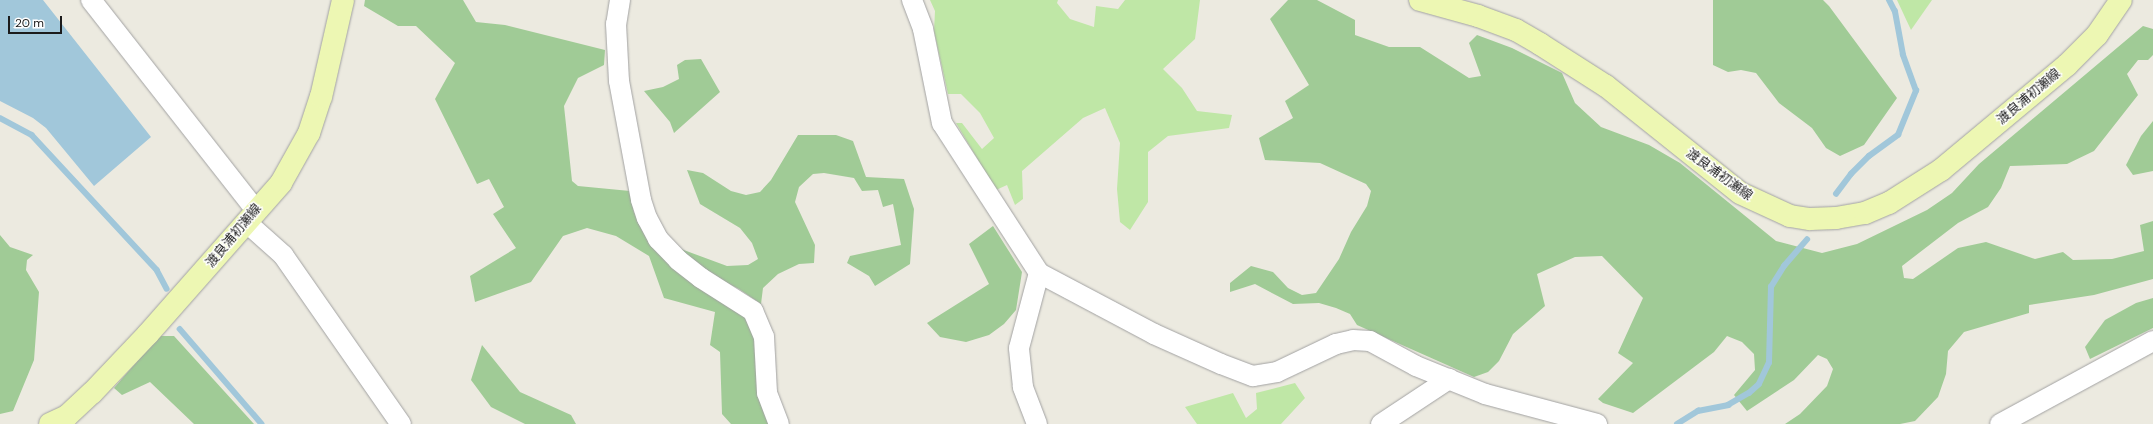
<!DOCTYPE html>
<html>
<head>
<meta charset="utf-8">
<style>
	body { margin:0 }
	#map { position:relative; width:2153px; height:424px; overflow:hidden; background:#eceae0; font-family:"DM Sans","Noto Sans JP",sans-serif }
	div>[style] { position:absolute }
	.grass>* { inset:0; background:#bfe7a6 }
	.forest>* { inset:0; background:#a0cb96 }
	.water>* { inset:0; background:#a1c7da }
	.stream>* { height:5.5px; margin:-2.75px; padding:0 2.75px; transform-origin:2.75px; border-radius:2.75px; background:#a1c7da }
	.roads { filter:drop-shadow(0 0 1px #a2a2a2) drop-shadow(0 0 1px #a2a2a2) }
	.minor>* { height:20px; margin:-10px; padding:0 10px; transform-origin:10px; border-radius:10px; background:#fff }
	.secondary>* { height:22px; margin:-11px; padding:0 11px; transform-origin:11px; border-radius:11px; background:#edf7b3 }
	span { translate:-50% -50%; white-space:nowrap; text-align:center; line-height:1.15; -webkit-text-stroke:3px #fff; paint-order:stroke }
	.street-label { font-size:13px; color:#1b1b1b }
	.scale { position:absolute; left:8px; top:16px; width:54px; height:18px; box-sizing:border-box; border:2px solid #1b1b1b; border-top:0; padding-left:5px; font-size:12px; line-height:14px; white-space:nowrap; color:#1b1b1b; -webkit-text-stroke:3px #fff; paint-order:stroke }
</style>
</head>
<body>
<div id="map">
	<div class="grass">
		<div style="clip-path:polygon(930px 0,1058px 0,1057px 3px,1070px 19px,1094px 27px,1096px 6px,1118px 9px,1125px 0,1200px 0,1195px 39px,1163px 69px,1182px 88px,1197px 111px,1232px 115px,1229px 128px,1168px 136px,1148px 152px,1148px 202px,1130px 230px,1120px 222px,1117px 189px,1120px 143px,1105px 108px,1083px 118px,1022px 171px,1023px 199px,1015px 205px,1007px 185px,996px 190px,956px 123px,962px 123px,982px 149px,994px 138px,980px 113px,961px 94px,948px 94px,934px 31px,935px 11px)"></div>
		<div style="clip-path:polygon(1897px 0,1932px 0,1911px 30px)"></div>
		<div style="clip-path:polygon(1295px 383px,1305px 398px,1281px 424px,1197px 424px,1185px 407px,1233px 393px,1246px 418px,1257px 409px,1256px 393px)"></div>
	</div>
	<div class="forest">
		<div style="clip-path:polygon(365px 0,463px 0,476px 22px,505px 25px,605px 50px,604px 65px,578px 78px,564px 106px,572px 181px,578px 186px,630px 191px,634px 212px,646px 235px,747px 315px,758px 333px,772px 424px,731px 424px,722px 414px,720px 352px,710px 345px,715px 312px,664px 298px,649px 256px,616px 236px,587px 228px,563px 236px,531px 282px,475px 302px,470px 276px,516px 248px,493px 214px,504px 207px,489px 179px,477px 184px,435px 99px,455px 63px,416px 26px,398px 26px,364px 6px)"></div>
		<div style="clip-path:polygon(1288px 0,1317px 0,1355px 20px,1355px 35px,1389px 47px,1420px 47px,1469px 78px,1481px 76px,1469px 43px,1477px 35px,1512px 48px,1562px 73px,1575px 103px,1601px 127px,1649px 145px,1680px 163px,1776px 241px,1822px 253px,1857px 244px,1927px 210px,1952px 193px,1979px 164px,2143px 26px,2153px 29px,2153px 55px,2148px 60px,2138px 60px,2127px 74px,2138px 95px,2094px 151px,2067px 164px,2010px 166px,2001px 188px,1988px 207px,1958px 223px,1902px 266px,1904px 278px,1913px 279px,1958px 248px,1986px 242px,2035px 259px,2063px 252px,2073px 260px,2112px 259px,2144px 251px,2140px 225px,2153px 221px,2153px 279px,2094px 295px,2029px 305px,2029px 313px,1964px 332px,1948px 351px,1946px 374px,1938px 397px,1915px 421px,1900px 424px,1785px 424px,1800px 414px,1827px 386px,1833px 369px,1827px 359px,1818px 355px,1794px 380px,1747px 411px,1734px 395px,1755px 370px,1754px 354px,1742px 342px,1727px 336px,1714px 352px,1633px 413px,1603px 403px,1598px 399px,1633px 363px,1618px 353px,1643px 298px,1602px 256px,1575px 257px,1537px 274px,1545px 306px,1513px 334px,1499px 361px,1488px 372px,1474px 377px,1357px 325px,1350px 314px,1336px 308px,1319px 303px,1293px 304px,1255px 284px,1230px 292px,1230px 283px,1251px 266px,1273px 272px,1288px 288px,1302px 295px,1316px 293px,1339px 259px,1351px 232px,1367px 206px,1371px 191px,1366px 184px,1320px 163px,1265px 160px,1259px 138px,1293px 118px,1285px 101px,1309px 85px,1270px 19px)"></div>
		<div style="clip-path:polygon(1713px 0,1823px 0,1829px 6px,1897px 98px,1864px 145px,1840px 156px,1826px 148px,1812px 128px,1779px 103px,1756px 73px,1741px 70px,1728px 72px,1713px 65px)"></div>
		<div style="clip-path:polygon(701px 59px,720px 92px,674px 133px,670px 122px,644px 91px,663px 87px,679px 79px,677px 65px,685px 60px)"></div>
		<div style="clip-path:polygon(2153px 121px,2153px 171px,2133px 175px,2126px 165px,2141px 136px)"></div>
		<div style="clip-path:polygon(798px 135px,836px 135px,853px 141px,866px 177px,904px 179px,914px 209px,910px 264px,875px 286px,869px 276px,847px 263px,850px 256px,901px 245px,893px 204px,883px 207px,878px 190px,862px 191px,854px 178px,824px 173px,813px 174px,799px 187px,795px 202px,815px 245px,814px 263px,799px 264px,778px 274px,763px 288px,761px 304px,739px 289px,705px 272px,681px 249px,727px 266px,748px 265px,758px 259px,752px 243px,740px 228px,700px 204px,687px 170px,703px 173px,731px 191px,746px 195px,760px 192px,771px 180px)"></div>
		<div style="clip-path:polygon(993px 226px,1022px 272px,1016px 310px,1004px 324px,989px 335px,966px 342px,940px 337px,927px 323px,989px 284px,969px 244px)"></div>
		<div style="clip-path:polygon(0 235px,10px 247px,33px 255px,27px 260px,26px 270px,39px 292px,34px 360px,13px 411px,0 414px)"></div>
		<div style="clip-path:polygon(2153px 298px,2153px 328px,2090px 359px,2085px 347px,2105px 320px,2136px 303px)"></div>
		<div style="clip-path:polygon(159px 336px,174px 336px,254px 424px,194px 424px,150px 382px,122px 395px,114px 388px)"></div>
		<div style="clip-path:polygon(482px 345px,520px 392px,571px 415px,576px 424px,525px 424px,491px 407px,471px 380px)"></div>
	</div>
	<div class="water">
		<div style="clip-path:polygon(0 0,43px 0,151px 137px,94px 186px,46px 128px,33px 118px,0 101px)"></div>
	</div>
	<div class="stream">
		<div style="left:0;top:118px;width:36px;rotate:28deg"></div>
		<div style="left:32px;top:135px;width:184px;rotate:47.2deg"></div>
		<div style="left:157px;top:270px;width:21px;rotate:62deg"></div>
		<div style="left:1836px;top:194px;width:25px;rotate:-53deg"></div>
		<div style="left:1851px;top:174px;width:25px;rotate:-45deg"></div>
		<div style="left:1869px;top:156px;width:36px;rotate:-36deg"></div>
		<div style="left:1898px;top:135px;width:48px;rotate:-67.8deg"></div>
		<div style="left:1916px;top:91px;width:38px;rotate:-110deg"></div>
		<div style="left:1903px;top:55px;width:44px;rotate:-100.5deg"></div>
		<div style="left:1895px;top:12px;width:13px;rotate:-117deg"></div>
		<div style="left:180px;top:329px;width:125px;rotate:49.2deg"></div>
		<div style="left:1677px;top:424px;width:25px;rotate:-32deg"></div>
		<div style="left:1698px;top:411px;width:31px;rotate:-11deg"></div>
		<div style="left:1728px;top:405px;width:24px;rotate:-30deg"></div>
		<div style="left:1749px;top:393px;width:13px;rotate:-42deg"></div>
		<div style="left:1759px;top:384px;width:23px;rotate:-65deg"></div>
		<div style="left:1769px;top:363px;width:76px;rotate:-88.5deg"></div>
		<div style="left:1771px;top:287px;width:25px;rotate:-58deg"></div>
		<div style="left:1784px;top:266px;width:35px;rotate:-49deg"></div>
	</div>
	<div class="roads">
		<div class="minor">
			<div style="left:91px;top:0;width:266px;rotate:51.9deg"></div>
			<div style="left:620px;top:0;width:24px;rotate:99deg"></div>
			<div style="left:616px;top:24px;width:57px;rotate:87deg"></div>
			<div style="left:619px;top:81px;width:121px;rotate:79.5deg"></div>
			<div style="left:641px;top:200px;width:19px;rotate:72deg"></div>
			<div style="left:647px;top:218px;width:24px;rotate:62deg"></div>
			<div style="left:658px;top:239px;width:29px;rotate:46deg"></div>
			<div style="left:678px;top:260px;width:29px;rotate:38deg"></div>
			<div style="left:701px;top:278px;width:62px;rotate:32.4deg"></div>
			<div style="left:753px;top:311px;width:28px;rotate:67deg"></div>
			<div style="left:764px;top:337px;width:56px;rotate:86.9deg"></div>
			<div style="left:767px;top:393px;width:33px;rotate:69deg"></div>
			<div style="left:912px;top:0;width:31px;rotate:69deg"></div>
			<div style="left:923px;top:29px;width:96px;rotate:78.6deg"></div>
			<div style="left:942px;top:123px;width:179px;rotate:57.1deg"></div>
			<div style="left:1039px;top:273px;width:130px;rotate:27.9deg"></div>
			<div style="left:1154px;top:334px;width:73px;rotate:24.1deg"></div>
			<div style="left:1221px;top:364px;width:34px;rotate:21deg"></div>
			<div style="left:1253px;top:376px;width:24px;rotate:-9deg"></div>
			<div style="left:1277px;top:372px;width:65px;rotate:-25.4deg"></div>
			<div style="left:1336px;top:344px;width:17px;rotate:-13deg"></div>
			<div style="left:1353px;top:340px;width:17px;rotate:3deg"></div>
			<div style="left:1370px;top:341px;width:52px;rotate:28.5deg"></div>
			<div style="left:1416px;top:366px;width:74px;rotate:22.1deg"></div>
			<div style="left:1485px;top:394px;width:116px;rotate:15deg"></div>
			<div style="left:246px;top:222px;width:50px;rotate:41.7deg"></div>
			<div style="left:283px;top:255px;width:206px;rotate:55.1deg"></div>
			<div style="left:1037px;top:424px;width:40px;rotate:-111deg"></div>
			<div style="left:1023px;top:387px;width:39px;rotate:-96deg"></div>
			<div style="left:1019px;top:348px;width:78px;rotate:-75.1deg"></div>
			<div style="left:1381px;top:424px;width:82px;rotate:-33.5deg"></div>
			<div style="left:2000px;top:424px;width:174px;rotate:-28.5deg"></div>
		</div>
		<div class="secondary">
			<div style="left:1420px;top:0;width:60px;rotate:15.4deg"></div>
			<div style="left:1478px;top:16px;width:40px;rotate:20.2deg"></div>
			<div style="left:1516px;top:30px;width:28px;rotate:30deg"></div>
			<div style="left:1540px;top:44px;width:78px;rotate:32.5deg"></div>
			<div style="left:1606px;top:86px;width:171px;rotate:38.6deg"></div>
			<div style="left:1740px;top:193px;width:55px;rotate:24.7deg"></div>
			<div style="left:1790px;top:216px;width:20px;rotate:9deg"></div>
			<div style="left:1810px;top:219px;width:26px;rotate:-2deg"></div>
			<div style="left:1836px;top:218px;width:29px;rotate:-10deg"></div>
			<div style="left:1865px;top:213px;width:26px;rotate:-23deg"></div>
			<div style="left:1889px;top:203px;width:62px;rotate:-32.4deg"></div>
			<div style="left:1941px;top:170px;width:164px;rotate:-39.8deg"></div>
			<div style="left:2067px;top:65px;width:42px;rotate:-45deg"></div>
			<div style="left:2097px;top:35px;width:42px;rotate:-55.6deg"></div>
			<div style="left:50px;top:424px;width:19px;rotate:-25deg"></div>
			<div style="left:67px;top:416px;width:34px;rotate:-43deg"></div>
			<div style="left:92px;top:393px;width:81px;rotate:-46.5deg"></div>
			<div style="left:148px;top:334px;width:201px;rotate:-48.6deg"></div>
			<div style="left:281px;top:183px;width:57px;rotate:-60.8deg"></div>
			<div style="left:309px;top:133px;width:38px;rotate:-72deg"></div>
			<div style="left:321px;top:97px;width:99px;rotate:-77.2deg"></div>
		</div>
	</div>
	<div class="street-label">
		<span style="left:2029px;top:97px;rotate:-40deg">渡良浦初瀬線</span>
		<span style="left:1719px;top:175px;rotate:36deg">渡良浦初瀬線</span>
		<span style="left:234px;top:236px;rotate:-50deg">渡良浦初瀬線</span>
	</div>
	<div class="scale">20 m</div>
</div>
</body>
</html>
